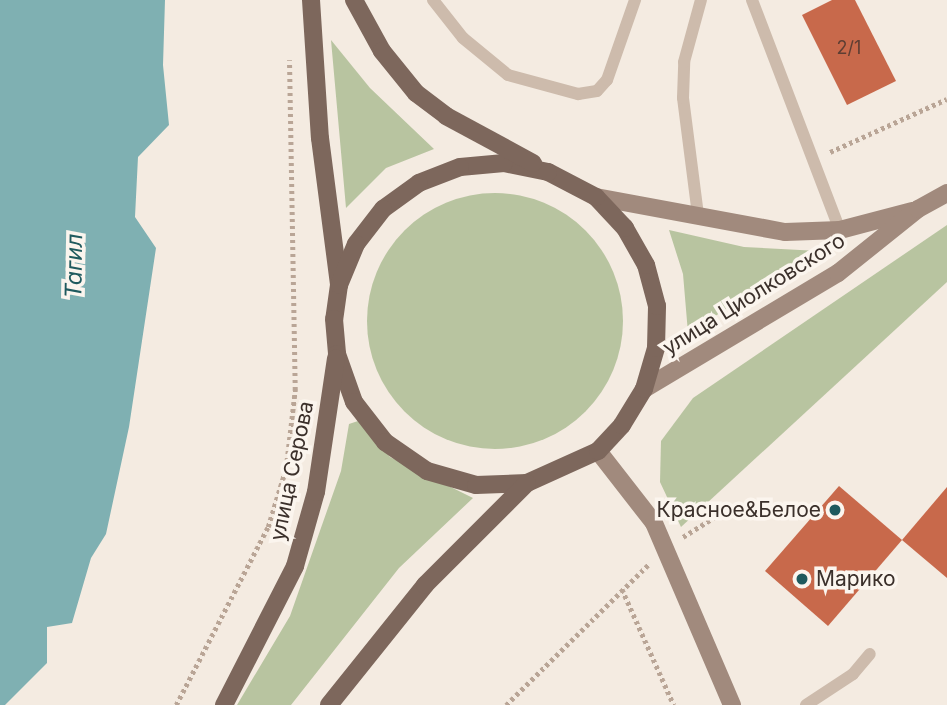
<!DOCTYPE html>
<html>
<head>
<meta charset="utf-8">
<style>
	body { margin:0 }
	#map { position:relative; width:947px; height:705px; overflow:hidden; background:#f4ebe1; font-family:Inter,sans-serif }
	div>[style] { position:absolute }
	.green>* { inset:0; background:#b8c4a0 }
	.round { border-radius:50% }
	.water>* { inset:0; background:#7fb0b2 }
	.building>* { inset:0; background:#c8694b }
	.path>* { height:4.5px; margin-top:-2.25px; transform-origin:0; background:repeating-linear-gradient(90deg,#b9a596 0 3.5px,transparent 0 7px) }
	.lane>* { height:12px; margin:-6px; padding:0 6px; transform-origin:6px; border-radius:6px; background:#cdbbac }
	.secondary>* { height:18px; margin:-9px; padding:0 9px; transform-origin:9px; border-radius:9px; background:#a18a7d }
	.primary>* { height:18px; margin:-9px; padding:0 9px; transform-origin:9px; border-radius:9px; background:#7d675c }
	.dots>* { width:19px; height:19px; translate:-50% -50%; box-sizing:border-box; border:4px solid #fbf5ee; border-radius:50% }
	span { translate:-50% -50%; white-space:nowrap; text-align:center; line-height:1.15; -webkit-text-stroke:7px #fbf5ee; paint-order:stroke }
	.number-label { font-size:18px; color:#5e3e33 }
	.number-label span { -webkit-text-stroke-width:0 }
	.street-label { font-size:21px; color:#3b302b }
	.poi-label { font-size:21px; color:#3b302b }
	.right { translate:-100% -50%; text-align:right }
	.left { translate:0 -50%; text-align:left }
	.water-label { font-size:23px; color:#1f5a5e; font-style:italic }
</style>
</head>
<body>
<div id="map">
	<div class="green">
		<div style="clip-path:polygon(331px 40px,370px 88px,434px 149px,386px 168px,346px 208px)"></div>
		<div class="round" style="left:367px;top:193px;width:256px;height:256px"></div>
		<div style="clip-path:polygon(947px 225px,947px 282px,681px 527px,660px 482px,661px 441px,693px 398px)"></div>
		<div style="clip-path:polygon(669px 230px,744px 247px,819px 251px,688px 333px,683px 274px)"></div>
		<div style="clip-path:polygon(361px 420px,390px 457px,473px 498px,399px 568px,291px 705px,237px 705px,290px 616px,341px 471px,349px 424px)"></div>
	</div>
	<div class="water">
		<div style="clip-path:polygon(0 0,165px 0,163px 65px,169px 125px,138px 157px,135px 217px,156px 248px,129px 427px,106px 534px,91px 558px,72px 623px,47px 627px,47px 663px,5px 705px,0 705px)"></div>
	</div>
	<div class="building">
		<div style="clip-path:polygon(832px 0,855px 0,896px 81px,847px 105px,802px 15px)"></div>
		<div style="clip-path:polygon(839px 486px,902px 540px,828px 626px,765px 571px)"></div>
		<div style="clip-path:polygon(947px 487px,947px 578px,902px 540px)"></div>
	</div>
	<div class="path">
		<div style="left:830px;top:152px;width:128px;rotate:-24.4deg"></div>
		<div style="left:683px;top:537px;width:41px;rotate:-32.2deg"></div>
		<div style="left:622px;top:589px;width:127px;rotate:65.9deg"></div>
		<div style="left:176px;top:705px;width:200px;rotate:-62.7deg"></div>
		<div style="left:268px;top:527px;width:62px;rotate:-73deg"></div>
		<div style="left:286px;top:468px;width:79px;rotate:-83.4deg"></div>
		<div style="left:295px;top:390px;width:330px;rotate:-91deg"></div>
		<div style="left:506px;top:705px;width:201px;rotate:-44.6deg"></div>
	</div>
	<div class="lane">
		<div style="left:433px;top:0;width:48px;rotate:51.7deg"></div>
		<div style="left:463px;top:38px;width:58px;rotate:39.4deg"></div>
		<div style="left:508px;top:75px;width:73px;rotate:15.2deg"></div>
		<div style="left:578px;top:94px;width:19px;rotate:-9deg"></div>
		<div style="left:597px;top:91px;width:15px;rotate:-48deg"></div>
		<div style="left:607px;top:80px;width:85px;rotate:-70.7deg"></div>
		<div style="left:752px;top:0;width:246px;rotate:69.1deg"></div>
		<div style="left:698px;top:215px;width:118px;rotate:-97.3deg"></div>
		<div style="left:683px;top:98px;width:36px;rotate:-88deg"></div>
		<div style="left:684px;top:62px;width:64px;rotate:-74.7deg"></div>
		<div style="left:806px;top:705px;width:56px;rotate:-33.4deg"></div>
		<div style="left:853px;top:674px;width:26px;rotate:-50deg"></div>
	</div>
	<div class="secondary">
		<div style="left:596px;top:197px;width:192px;rotate:10.5deg"></div>
		<div style="left:785px;top:232px;width:55px;rotate:-2.1deg"></div>
		<div style="left:840px;top:230px;width:74px;rotate:-14.8deg"></div>
		<div style="left:644px;top:389px;width:226px;rotate:-30.9deg"></div>
		<div style="left:838px;top:273px;width:102px;rotate:-38.7deg"></div>
		<div style="left:918px;top:209px;width:33px;rotate:-29deg"></div>
		<div style="left:598px;top:451px;width:91px;rotate:52.1deg"></div>
		<div style="left:654px;top:523px;width:198px;rotate:66.8deg"></div>
	</div>
	<div class="primary">
		<div style="left:311px;top:0;width:138px;rotate:86.3deg"></div>
		<div style="left:320px;top:138px;width:148px;rotate:82.6deg"></div>
		<div style="left:339px;top:285px;width:34px;rotate:98deg"></div>
		<div style="left:334px;top:319px;width:35px;rotate:85deg"></div>
		<div style="left:337px;top:354px;width:51px;rotate:70.5deg"></div>
		<div style="left:354px;top:402px;width:51px;rotate:52.2deg"></div>
		<div style="left:385px;top:442px;width:51px;rotate:34.6deg"></div>
		<div style="left:427px;top:471px;width:51px;rotate:15.9deg"></div>
		<div style="left:476px;top:485px;width:51px;rotate:-2.2deg"></div>
		<div style="left:527px;top:483px;width:78px;rotate:-24.3deg"></div>
		<div style="left:598px;top:451px;width:35px;rotate:-47deg"></div>
		<div style="left:622px;top:425px;width:42px;rotate:-58.6deg"></div>
		<div style="left:644px;top:389px;width:43px;rotate:-73.7deg"></div>
		<div style="left:656px;top:348px;width:42px;rotate:-88.6deg"></div>
		<div style="left:657px;top:306px;width:42px;rotate:-105deg"></div>
		<div style="left:646px;top:265px;width:43px;rotate:-119.6deg"></div>
		<div style="left:625px;top:228px;width:42px;rotate:-133.1deg"></div>
		<div style="left:596px;top:197px;width:54px;rotate:-152.5deg"></div>
		<div style="left:548px;top:172px;width:45px;rotate:-168.4deg"></div>
		<div style="left:504px;top:163px;width:44px;rotate:174.8deg"></div>
		<div style="left:460px;top:167px;width:44px;rotate:158.7deg"></div>
		<div style="left:419px;top:183px;width:44px;rotate:144.2deg"></div>
		<div style="left:383px;top:209px;width:44px;rotate:127.6deg"></div>
		<div style="left:356px;top:244px;width:44px;rotate:112.5deg"></div>
		<div style="left:354px;top:0;width:58px;rotate:61.2deg"></div>
		<div style="left:382px;top:51px;width:54px;rotate:51deg"></div>
		<div style="left:416px;top:93px;width:38px;rotate:37deg"></div>
		<div style="left:446px;top:116px;width:99px;rotate:28.4deg"></div>
		<div style="left:224px;top:705px;width:156px;rotate:-62.9deg"></div>
		<div style="left:295px;top:566px;width:77px;rotate:-74.2deg"></div>
		<div style="left:316px;top:492px;width:135px;rotate:-81.5deg"></div>
		<div style="left:329px;top:705px;width:154px;rotate:-51.3deg"></div>
		<div style="left:425px;top:585px;width:144px;rotate:-45deg"></div>
	</div>
	<div class="dots">
		<div style="left:835px;top:510px;background:#1f5a5e"></div>
		<div style="left:802px;top:579px;background:#1f5a5e"></div>
	</div>
	<div class="number-label">
		<span style="left:849px;top:48px">2/1</span>
	</div>
	<div class="street-label">
		<span style="left:754px;top:294px;rotate:-32deg">улица Циолковского</span>
		<span style="left:292px;top:471px;rotate:-78deg">улица Серова</span>
	</div>
	<div class="poi-label">
		<span class="right" style="left:821px;top:510px">Красное&amp;Белое</span>
		<span class="left" style="left:816px;top:579px">Марико</span>
	</div>
	<div class="water-label">
		<span style="left:74px;top:266px;rotate:-89deg">Тагил</span>
	</div>
</div>
</body>
</html>
